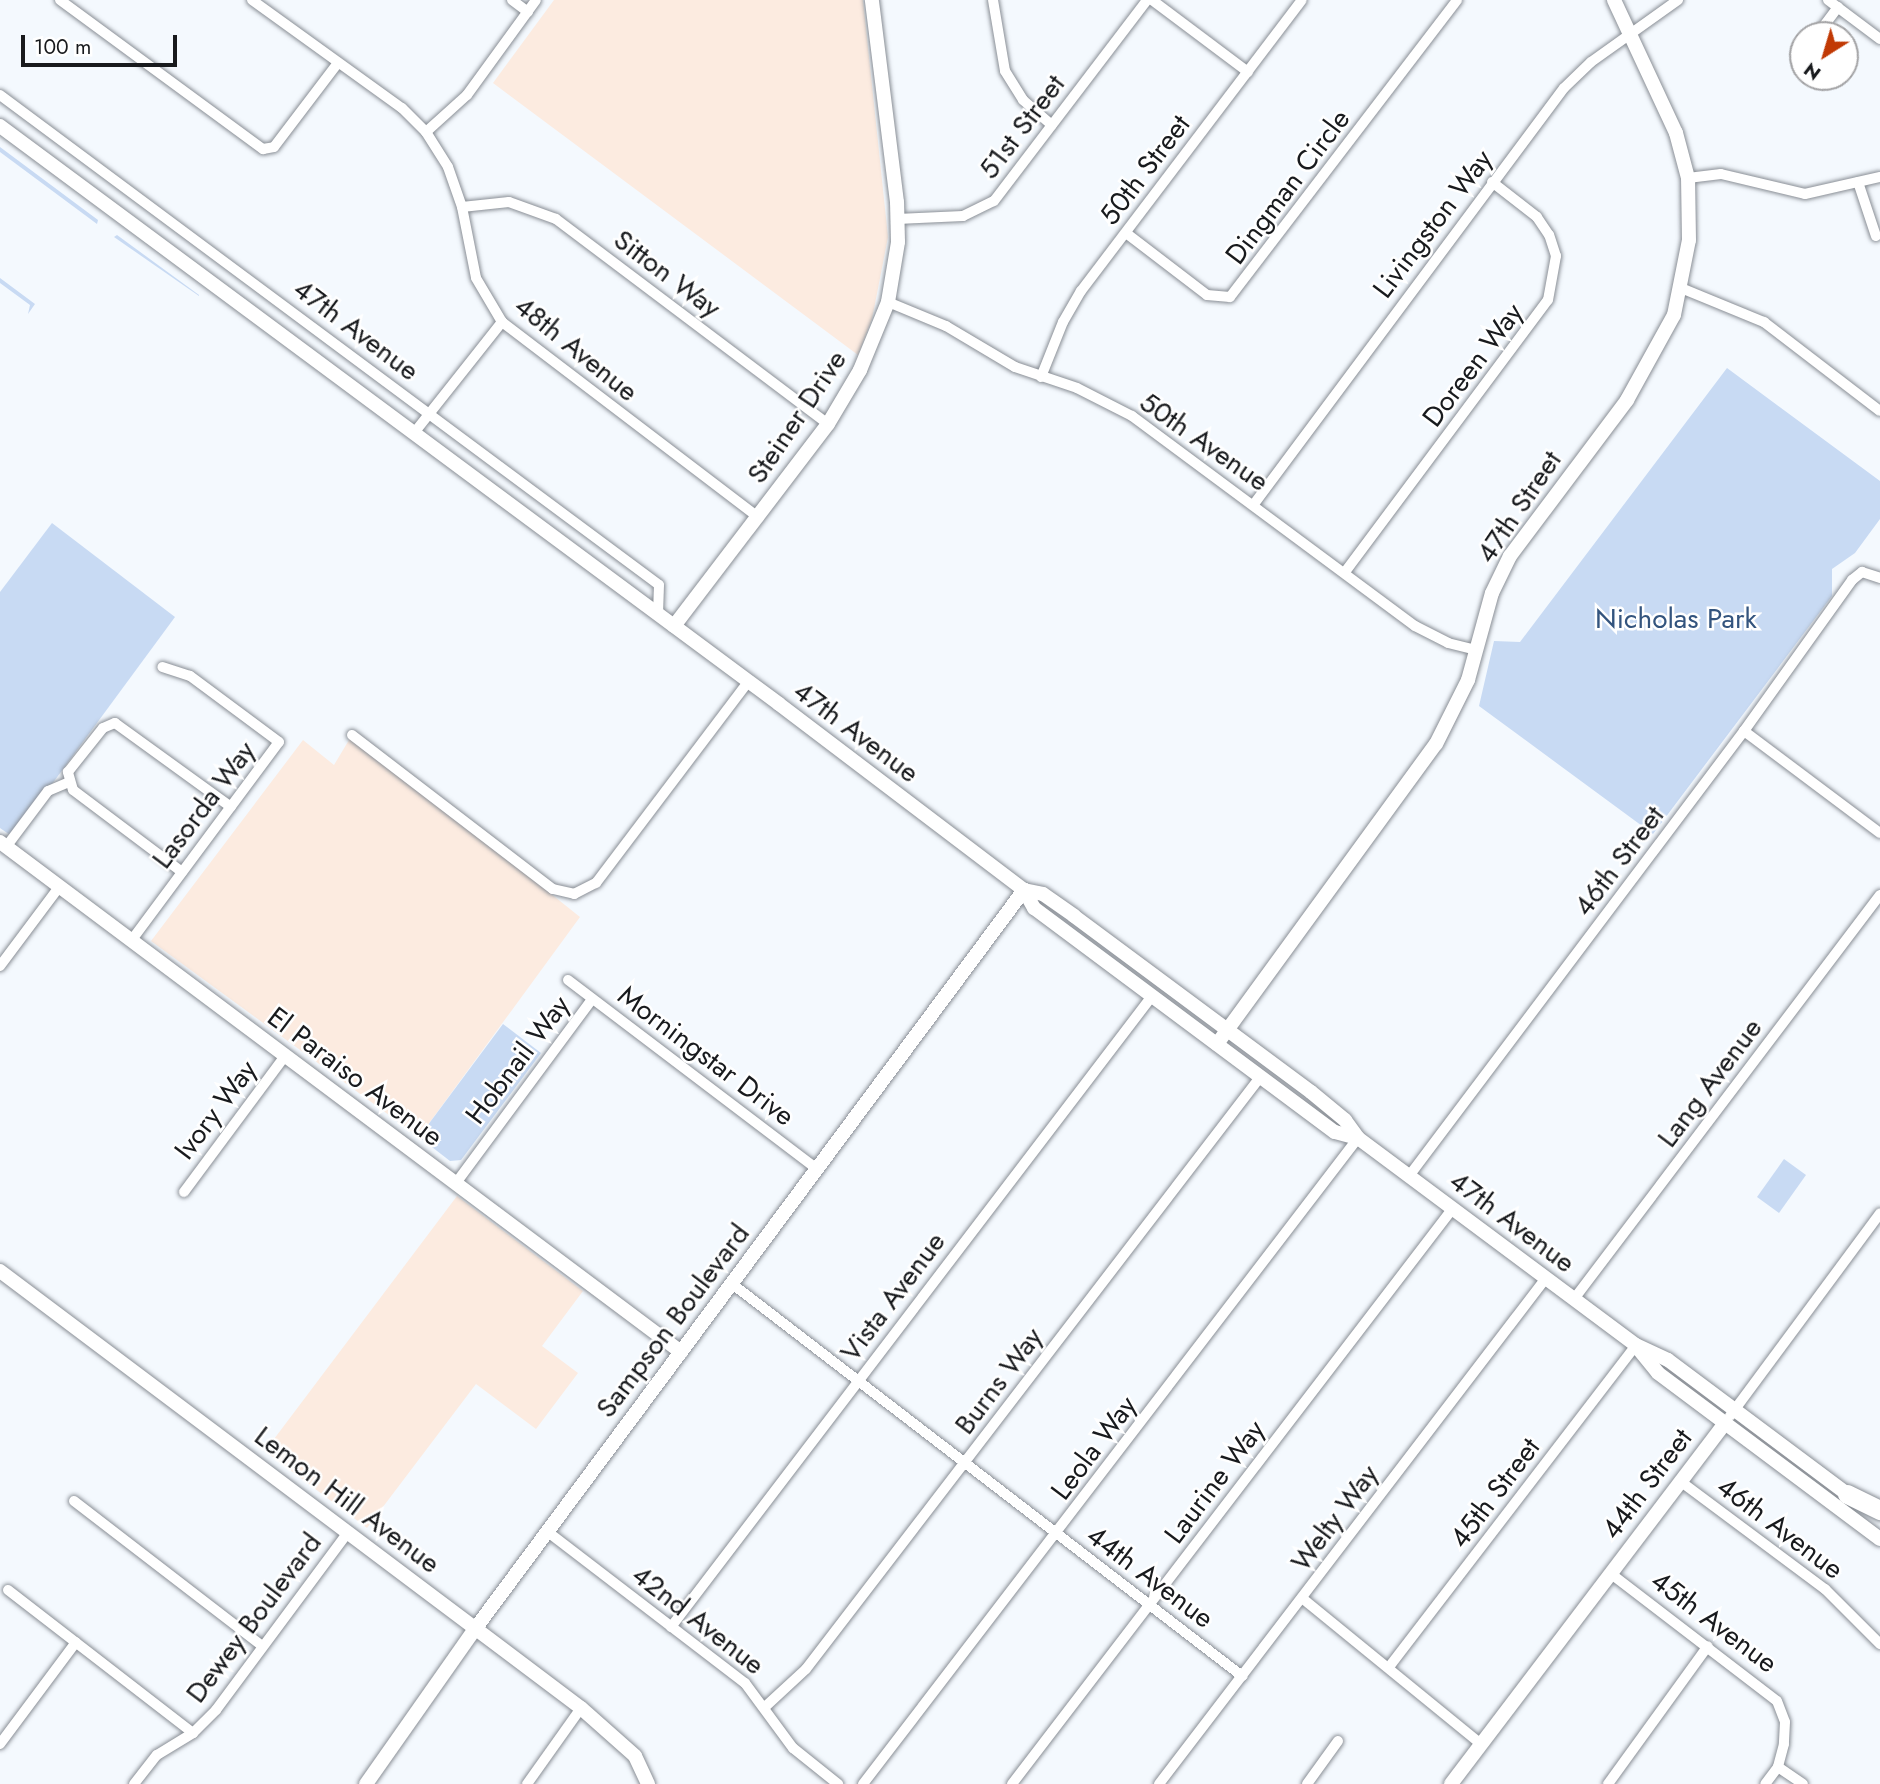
<!DOCTYPE html>
<html>
<head>
<meta charset="utf-8">
<style>
	body { margin:0 }
	#map { position:relative; width:1880px; height:1784px; overflow:hidden; background:#f4f9fe; font-family:Jost,sans-serif }
	div>[style] { position:absolute }
	.education>* { inset:0; background:#fcebe0 }
	.green>* { inset:0; background:#c8daf3 }
	.roads { filter:drop-shadow(0 0 2px #898e95) drop-shadow(0 0 2px #898e95) }
	.street>* { height:10px; margin:-5px; padding:0 5px; transform-origin:5px; border-radius:5px; background:#fff }
	.secondary>* { height:14px; margin:-7px; padding:0 7px; transform-origin:7px; border-radius:7px; background:#fff }
	.highway>* { height:19px; margin:-9.5px; padding:0 9.5px; transform-origin:9.5px; border-radius:9.5px; background:#fff }
	span { translate:-50% -50%; white-space:nowrap; text-align:center; line-height:1.15; -webkit-text-stroke:5px #fff; paint-order:stroke }
	.street-label { font-size:28px; color:#181a1d }
	.park-label { font-size:28px; color:#33547e }
	.north { position:absolute; left:1789px; top:21px; width:70px; height:70px; box-sizing:border-box; background:#fff; border:2px solid #a3a3a5; border-radius:50%; rotate:217deg; font-size:19px; font-weight:700; line-height:28px; text-align:center; color:#181a1d }
	.north::after { content:''; display:block; margin:auto; width:24px; height:32px; background:#c13904; clip-path:polygon(50% 0,100% 100%,50% 72%,0 100%) }
	.scale { position:absolute; left:21px; top:35px; width:156px; height:32px; box-sizing:border-box; border:4px solid #181a1d; border-top:0; padding-left:9px; font-size:21px; line-height:24px; white-space:nowrap; color:#181a1d; -webkit-text-stroke:5px #fff; paint-order:stroke }
</style>
</head>
<body>
<div id="map">
	<div class="education">
		<div style="clip-path:polygon(554px 0,863px 0,888px 237px,872px 319px,858px 355px,493px 83px)"></div>
		<div style="clip-path:polygon(352px 735px,580px 917px,419px 1137px,151px 941px,303px 740px,334px 765px)"></div>
		<div style="clip-path:polygon(457px 1196px,583px 1291px,542px 1346px,578px 1373px,536px 1429px,476px 1384px,367px 1528px,265px 1451px)"></div>
	</div>
	<div class="green">
		<div style="clip-path:polygon(0 147px,98px 220px,97px 224px,0 152px)"></div>
		<div style="clip-path:polygon(117px 235px,199px 295px,199px 296px,114px 237px)"></div>
		<div style="clip-path:polygon(0 278px,35px 304px,28px 314px,30px 305px,0 283px)"></div>
		<div style="clip-path:polygon(1727px 368px,1880px 481px,1880px 519px,1855px 553px,1832px 569px,1832px 596px,1653px 834px,1479px 706px,1494px 641px,1520px 642px)"></div>
		<div style="clip-path:polygon(52px 523px,175px 617px,13px 837px,0 828px,0 592px)"></div>
		<div style="clip-path:polygon(503px 1024px,541px 1053px,461px 1160px,450px 1161px,419px 1137px)"></div>
		<div style="clip-path:polygon(1784px 1159px,1806px 1175px,1779px 1213px,1757px 1197px)"></div>
	</div>
	<div class="roads">
		<div class="street">
			<div style="left:60px;top:0;width:252px;rotate:36.3deg"></div>
			<div style="left:263px;top:149px;width:11px;rotate:-10deg"></div>
			<div style="left:274px;top:147px;width:104px;rotate:-52.8deg"></div>
			<div style="left:252px;top:0;width:185px;rotate:35.8deg"></div>
			<div style="left:402px;top:108px;width:34px;rotate:45deg"></div>
			<div style="left:426px;top:132px;width:41px;rotate:57.8deg"></div>
			<div style="left:448px;top:167px;width:42px;rotate:70.7deg"></div>
			<div style="left:462px;top:207px;width:72px;rotate:78.8deg"></div>
			<div style="left:476px;top:278px;width:51px;rotate:59.4deg"></div>
			<div style="left:502px;top:322px;width:323px;rotate:37.3deg"></div>
			<div style="left:512px;top:0;width:20px;rotate:37deg"></div>
			<div style="left:993px;top:0;width:72px;rotate:80.4deg"></div>
			<div style="left:1005px;top:71px;width:34px;rotate:58deg"></div>
			<div style="left:1023px;top:100px;width:38px;rotate:41deg"></div>
			<div style="left:1152px;top:0;width:120px;rotate:36.9deg"></div>
			<div style="left:1828px;top:0;width:65px;rotate:36.9deg"></div>
			<div style="left:1817px;top:35px;width:35px;rotate:-53deg"></div>
			<div style="left:0;top:95px;width:821px;rotate:36.63deg"></div>
			<div style="left:659px;top:585px;width:29px;rotate:92deg"></div>
			<div style="left:426px;top:132px;width:55px;rotate:-42.1deg"></div>
			<div style="left:467px;top:95px;width:117px;rotate:-54deg"></div>
			<div style="left:1688px;top:178px;width:33px;rotate:-7deg"></div>
			<div style="left:1721px;top:174px;width:86px;rotate:13.4deg"></div>
			<div style="left:1805px;top:194px;width:77px;rotate:-12.8deg"></div>
			<div style="left:1858px;top:182px;width:57px;rotate:71.6deg"></div>
			<div style="left:462px;top:207px;width:47px;rotate:-6.1deg"></div>
			<div style="left:509px;top:202px;width:50px;rotate:19.9deg"></div>
			<div style="left:556px;top:219px;width:341px;rotate:37deg"></div>
			<div style="left:897px;top:219px;width:66px;rotate:-2.6deg"></div>
			<div style="left:963px;top:216px;width:34px;rotate:-26deg"></div>
			<div style="left:994px;top:201px;width:253px;rotate:-52.7deg"></div>
			<div style="left:1126px;top:233px;width:102px;rotate:37.4deg"></div>
			<div style="left:1207px;top:295px;width:23px;rotate:5deg"></div>
			<div style="left:1230px;top:297px;width:374px;rotate:-52.6deg"></div>
			<div style="left:1681px;top:288px;width:90px;rotate:22.3deg"></div>
			<div style="left:1764px;top:322px;width:146px;rotate:37.5deg"></div>
			<div style="left:888px;top:302px;width:63px;rotate:22.5deg"></div>
			<div style="left:946px;top:326px;width:80px;rotate:30.7deg"></div>
			<div style="left:1015px;top:367px;width:65px;rotate:18.7deg"></div>
			<div style="left:1077px;top:388px;width:62px;rotate:27deg"></div>
			<div style="left:1132px;top:416px;width:352px;rotate:36.6deg"></div>
			<div style="left:1415px;top:626px;width:37px;rotate:27deg"></div>
			<div style="left:1448px;top:643px;width:29px;rotate:14deg"></div>
			<div style="left:1041px;top:377px;width:59px;rotate:-68.2deg"></div>
			<div style="left:1063px;top:322px;width:36px;rotate:-60deg"></div>
			<div style="left:1081px;top:291px;width:365px;rotate:-52.8deg"></div>
			<div style="left:414px;top:433px;width:142px;rotate:-51.6deg"></div>
			<div style="left:1254px;top:504px;width:519px;rotate:-53.31deg"></div>
			<div style="left:1564px;top:88px;width:37px;rotate:-44deg"></div>
			<div style="left:1591px;top:62px;width:107px;rotate:-35.5deg"></div>
			<div style="left:1345px;top:572px;width:339px;rotate:-53.3deg"></div>
			<div style="left:1548px;top:300px;width:45px;rotate:-79.7deg"></div>
			<div style="left:1556px;top:256px;width:22px;rotate:-108deg"></div>
			<div style="left:1549px;top:235px;width:22px;rotate:-124deg"></div>
			<div style="left:1537px;top:217px;width:57px;rotate:-142.1deg"></div>
			<div style="left:1744px;top:731px;width:170px;rotate:36.9deg"></div>
			<div style="left:352px;top:735px;width:253px;rotate:37.5deg"></div>
			<div style="left:553px;top:889px;width:22px;rotate:13deg"></div>
			<div style="left:574px;top:894px;width:25px;rotate:-27deg"></div>
			<div style="left:596px;top:883px;width:252px;rotate:-52.9deg"></div>
			<div style="left:6px;top:847px;width:70px;rotate:-53.1deg"></div>
			<div style="left:48px;top:791px;width:23px;rotate:-23deg"></div>
			<div style="left:182px;top:872px;width:136px;rotate:-143deg"></div>
			<div style="left:73px;top:790px;width:19px;rotate:-106deg"></div>
			<div style="left:68px;top:772px;width:56px;rotate:-51.5deg"></div>
			<div style="left:103px;top:728px;width:13px;rotate:-23deg"></div>
			<div style="left:115px;top:723px;width:143px;rotate:35.9deg"></div>
			<div style="left:131px;top:941px;width:248px;rotate:-53.4deg"></div>
			<div style="left:279px;top:742px;width:111px;rotate:-143.4deg"></div>
			<div style="left:190px;top:676px;width:29px;rotate:-162deg"></div>
			<div style="left:0;top:966px;width:99px;rotate:-53.2deg"></div>
			<div style="left:568px;top:980px;width:313px;rotate:37.2deg"></div>
			<div style="left:1409px;top:1176px;width:557px;rotate:-53.03deg"></div>
			<div style="left:1744px;top:731px;width:186px;rotate:-54.4deg"></div>
			<div style="left:1852px;top:580px;width:13px;rotate:-39deg"></div>
			<div style="left:1862px;top:572px;width:19px;rotate:18deg"></div>
			<div style="left:456px;top:1183px;width:229px;rotate:-53.5deg"></div>
			<div style="left:184px;top:1192px;width:169px;rotate:-53.4deg"></div>
			<div style="left:731px;top:1283px;width:645px;rotate:37.56deg"></div>
			<div style="left:1574px;top:1299px;width:507px;rotate:-52.86deg"></div>
			<div style="left:1730px;top:1416px;width:252px;rotate:-53.5deg"></div>
			<div style="left:1680px;top:1481px;width:181px;rotate:36.7deg"></div>
			<div style="left:1825px;top:1589px;width:78px;rotate:45deg"></div>
			<div style="left:74px;top:1501px;width:237px;rotate:37.6deg"></div>
			<div style="left:548px;top:1532px;width:248px;rotate:37.5deg"></div>
			<div style="left:745px;top:1683px;width:81px;rotate:53.6deg"></div>
			<div style="left:793px;top:1748px;width:58px;rotate:38.7deg"></div>
			<div style="left:1610px;top:1573px;width:210px;rotate:37.5deg"></div>
			<div style="left:1777px;top:1701px;width:22px;rotate:69deg"></div>
			<div style="left:1785px;top:1722px;width:22px;rotate:93deg"></div>
			<div style="left:1784px;top:1744px;width:24px;rotate:105deg"></div>
			<div style="left:1778px;top:1767px;width:21px;rotate:127deg"></div>
			<div style="left:8px;top:1590px;width:234px;rotate:37.7deg"></div>
			<div style="left:1302px;top:1598px;width:232px;rotate:39.2deg"></div>
			<div style="left:671px;top:1627px;width:793px;rotate:-52.68deg"></div>
			<div style="left:1389px;top:1667px;width:406px;rotate:-52.5deg"></div>
			<div style="left:766px;top:1706px;width:54px;rotate:-42.8deg"></div>
			<div style="left:806px;top:1669px;width:747px;rotate:-52.5deg"></div>
			<div style="left:0;top:1744px;width:127px;rotate:-53.3deg"></div>
			<div style="left:1778px;top:1767px;width:30px;rotate:34deg"></div>
			<div style="left:134px;top:1784px;width:37px;rotate:-52deg"></div>
			<div style="left:157px;top:1755px;width:42px;rotate:-31.4deg"></div>
			<div style="left:193px;top:1733px;width:33px;rotate:-45deg"></div>
			<div style="left:216px;top:1710px;width:222px;rotate:-53.4deg"></div>
			<div style="left:527px;top:1784px;width:93px;rotate:-54.6deg"></div>
			<div style="left:863px;top:1784px;width:814px;rotate:-52.54deg"></div>
			<div style="left:1012px;top:1784px;width:725px;rotate:-52.56deg"></div>
			<div style="left:1159px;top:1784px;width:637px;rotate:-52.59deg"></div>
			<div style="left:1307px;top:1784px;width:53px;rotate:-54.2deg"></div>
			<div style="left:1608px;top:1784px;width:170px;rotate:-54.1deg"></div>
		</div>
		<div class="secondary">
			<div style="left:0;top:126px;width:970px;rotate:36.57deg"></div>
			<div style="left:779px;top:704px;width:308px;rotate:37.2deg"></div>
			<div style="left:1024px;top:890px;width:21px;rotate:61deg"></div>
			<div style="left:1034px;top:908px;width:375px;rotate:36.7deg"></div>
			<div style="left:1335px;top:1132px;width:24px;rotate:15deg"></div>
			<div style="left:674px;top:626px;width:254px;rotate:-52.7deg"></div>
			<div style="left:828px;top:424px;width:63px;rotate:-59.3deg"></div>
			<div style="left:860px;top:370px;width:74px;rotate:-67.6deg"></div>
			<div style="left:888px;top:302px;width:61px;rotate:-80.5deg"></div>
			<div style="left:898px;top:242px;width:40px;rotate:-91.4deg"></div>
			<div style="left:897px;top:202px;width:204px;rotate:-97.1deg"></div>
			<div style="left:0;top:842px;width:851px;rotate:36.83deg"></div>
			<div style="left:1024px;top:890px;width:19px;rotate:12deg"></div>
			<div style="left:1043px;top:894px;width:38px;rotate:35deg"></div>
			<div style="left:1074px;top:916px;width:295px;rotate:36.6deg"></div>
			<div style="left:1311px;top:1092px;width:44px;rotate:39.5deg"></div>
			<div style="left:1345px;top:1120px;width:22px;rotate:54deg"></div>
			<div style="left:1358px;top:1138px;width:347px;rotate:36.7deg"></div>
			<div style="left:1636px;top:1345px;width:35px;rotate:25deg"></div>
			<div style="left:1668px;top:1360px;width:234px;rotate:36.8deg"></div>
			<div style="left:1217px;top:1044px;width:371px;rotate:-53.9deg"></div>
			<div style="left:1436px;top:744px;width:72px;rotate:-63.4deg"></div>
			<div style="left:1468px;top:680px;width:90px;rotate:-74.6deg"></div>
			<div style="left:1492px;top:593px;width:41px;rotate:-64.1deg"></div>
			<div style="left:1510px;top:556px;width:195px;rotate:-53.1deg"></div>
			<div style="left:1627px;top:400px;width:97px;rotate:-61.1deg"></div>
			<div style="left:1674px;top:315px;width:76px;rotate:-78.7deg"></div>
			<div style="left:1689px;top:240px;width:62px;rotate:-90.9deg"></div>
			<div style="left:1688px;top:178px;width:47px;rotate:-104.9deg"></div>
			<div style="left:1676px;top:133px;width:147px;rotate:-115deg"></div>
			<div style="left:0;top:1271px;width:727px;rotate:36.95deg"></div>
			<div style="left:581px;top:1708px;width:72px;rotate:41.6deg"></div>
			<div style="left:635px;top:1756px;width:31px;rotate:65deg"></div>
			<div style="left:1637px;top:1347px;width:33px;rotate:51deg"></div>
			<div style="left:1658px;top:1373px;width:277px;rotate:36.8deg"></div>
			<div style="left:366px;top:1784px;width:189px;rotate:-54.9deg"></div>
			<div style="left:475px;top:1629px;width:921px;rotate:-53.39deg"></div>
			<div style="left:1451px;top:1784px;width:452px;rotate:-52.8deg"></div>
		</div>
		<div class="highway">
			<div style="left:1847px;top:1494px;width:37px;rotate:26deg"></div>
		</div>
	</div>
	<div class="street-label">
		<span style="left:1022px;top:127px;rotate:-53deg">51st Street</span>
		<span style="left:1145px;top:170px;rotate:-53deg">50th Street</span>
		<span style="left:1288px;top:187px;rotate:-53deg">Dingman Circle</span>
		<span style="left:1433px;top:224px;rotate:-53deg">Livingston Way</span>
		<span style="left:667px;top:274px;rotate:37deg">Sitton Way</span>
		<span style="left:356px;top:330px;rotate:37deg">47th Avenue</span>
		<span style="left:576px;top:349px;rotate:39deg">48th Avenue</span>
		<span style="left:1473px;top:365px;rotate:-53deg">Doreen Way</span>
		<span style="left:797px;top:417px;rotate:-56deg">Steiner Drive</span>
		<span style="left:1204px;top:442px;rotate:35deg">50th Avenue</span>
		<span style="left:1519px;top:507px;rotate:-56deg">47th Street</span>
		<span style="left:856px;top:732px;rotate:37deg">47th Avenue</span>
		<span style="left:204px;top:805px;rotate:-53deg">Lasorda Way</span>
		<span style="left:1619px;top:861px;rotate:-53deg">46th Street</span>
		<span style="left:706px;top:1056px;rotate:37deg">Morningstar Drive</span>
		<span style="left:518px;top:1060px;rotate:-53deg">Hobnail Way</span>
		<span style="left:355px;top:1077px;rotate:37deg">El Paraiso Avenue</span>
		<span style="left:1710px;top:1083px;rotate:-53deg">Lang Avenue</span>
		<span style="left:216px;top:1110px;rotate:-53deg">Ivory Way</span>
		<span style="left:1512px;top:1222px;rotate:37deg">47th Avenue</span>
		<span style="left:893px;top:1297px;rotate:-53deg">Vista Avenue</span>
		<span style="left:673px;top:1321px;rotate:-53deg">Sampson Boulevard</span>
		<span style="left:999px;top:1381px;rotate:-53deg">Burns Way</span>
		<span style="left:1094px;top:1448px;rotate:-53deg">Leola Way</span>
		<span style="left:1215px;top:1482px;rotate:-53deg">Laurine Way</span>
		<span style="left:1647px;top:1484px;rotate:-53deg">44th Street</span>
		<span style="left:1495px;top:1493px;rotate:-53deg">45th Street</span>
		<span style="left:347px;top:1500px;rotate:37deg">Lemon Hill Avenue</span>
		<span style="left:1335px;top:1518px;rotate:-53deg">Welty Way</span>
		<span style="left:1780px;top:1528px;rotate:37deg">46th Avenue</span>
		<span style="left:1150px;top:1577px;rotate:37deg">44th Avenue</span>
		<span style="left:254px;top:1618px;rotate:-53deg">Dewey Boulevard</span>
		<span style="left:698px;top:1620px;rotate:38deg">42nd Avenue</span>
		<span style="left:1714px;top:1622px;rotate:37deg">45th Avenue</span>
	</div>
	<div class="park-label">
		<span style="left:1676px;top:619px">Nicholas Park</span>
	</div>
	<div class="north">N</div>
	<div class="scale">100 m</div>
</div>
</body>
</html>
